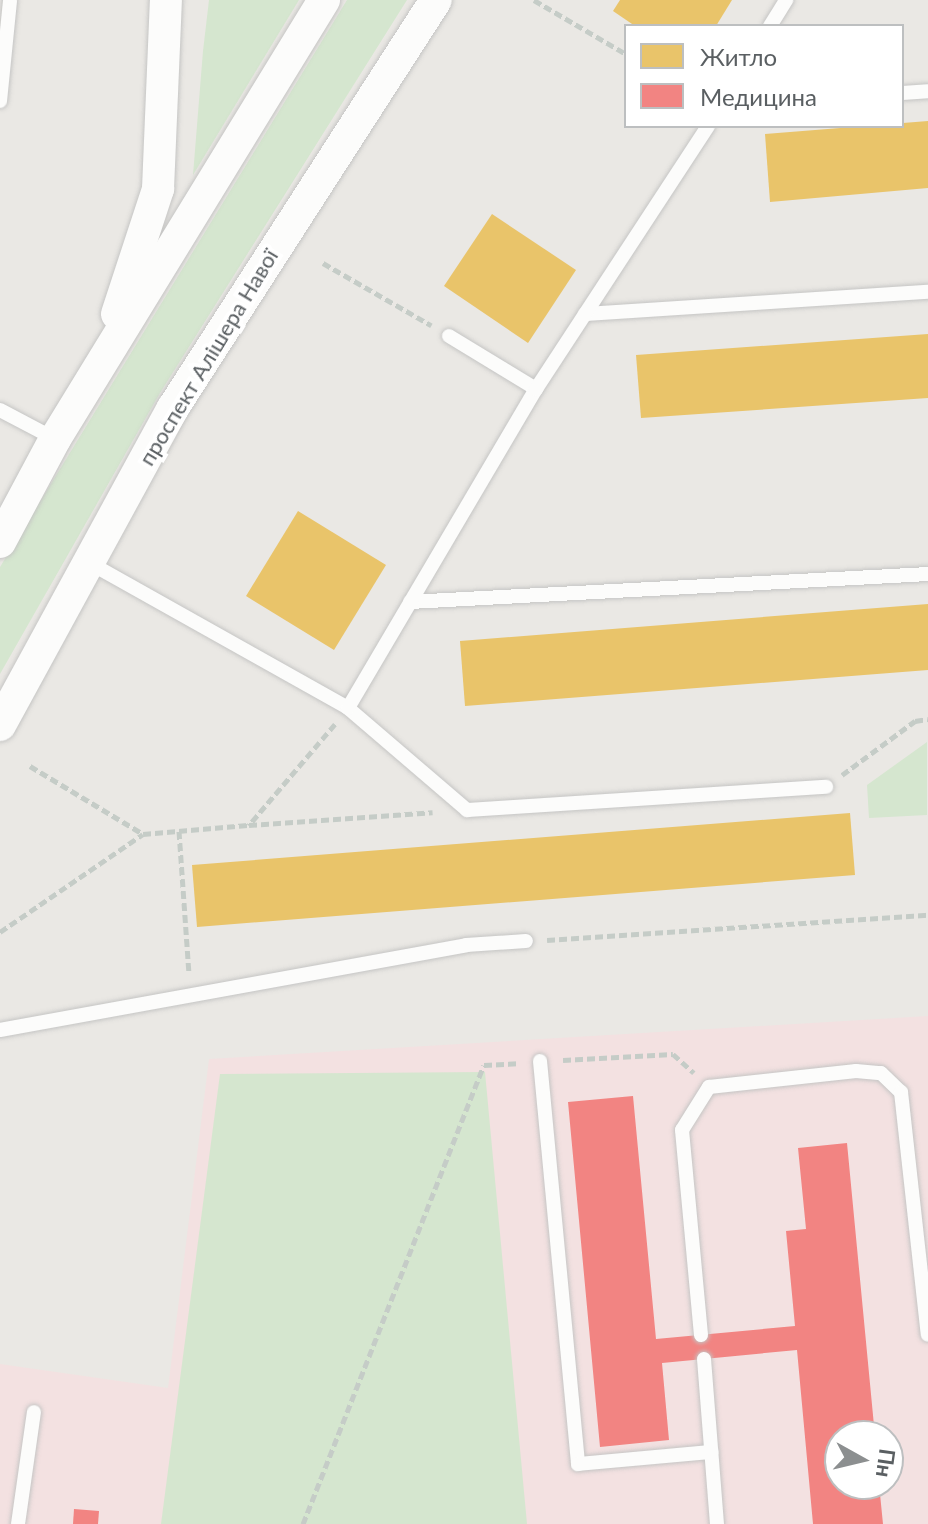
<!DOCTYPE html>
<html>
<head>
<meta charset="utf-8">
<style>
	body { margin:0 }
	#map { position:relative; width:928px; height:1524px; overflow:hidden; background:#eae8e4; font-family:Lato,sans-serif }
	div>[style] { position:absolute }
	.medical>* { inset:0; background:#f3e1e1 }
	.green>* { inset:0; background:#d5e6cf }
	.homes>* { inset:0; background:#e9c46a }
	.health>* { inset:0; background:#f28482 }
	.path>* { height:5px; margin-top:-2.5px; transform-origin:0; background:repeating-linear-gradient(90deg,#c5ccc7 0 8px,transparent 0 12px) }
	.roads { filter:drop-shadow(0 0 2px #c5c5c4) drop-shadow(0 0 2px #c5c5c4) }
	.service>* { height:14px; margin:-7px; padding:0 7px; transform-origin:7px; border-radius:7px; background:#fcfcfb }
	.tertiary>* { height:32px; margin:-16px; padding:0 16px; transform-origin:16px; border-radius:16px; background:#fcfcfb }
	span { translate:-50% -50%; white-space:nowrap; text-align:center; line-height:1.15; -webkit-text-stroke:8px #fff; paint-order:stroke }
	.street-label { font-size:22px; color:#5a5f62 }
	.legend { position:absolute; left:624px; top:24px; width:280px; height:104px; box-sizing:border-box; background:#fff; border:2px solid #bdbfc0; margin:0; padding:10px 14px; list-style:none; font-size:24px; color:#5a5f62 }
	.legend li { display:flex; align-items:center; gap:16px; height:40px }
	.legend b { width:40px; border:2px solid #bdbfc0 }
	.north { position:absolute; left:824px; top:1420px; width:80px; height:80px; box-sizing:border-box; background:#fff; border:2px solid #bdbfc0; border-radius:50%; rotate:98deg; font-size:22px; font-weight:700; line-height:32px; text-align:center; color:#5a5f62 }
	.north::after { content:''; display:block; margin:auto; width:28px; height:36px; background:#8c8f90; clip-path:polygon(50% 0,100% 100%,50% 72%,0 100%) }
</style>
</head>
<body>
<div id="map">
	<div class="medical">
		<div style="clip-path:polygon(evenodd,928px 1016px,928px 1524px,0 1524px,0 1364px,168px 1388px,209px 1059px,928px 1016px,840px 1436px,888px 1436px,888px 1484px,840px 1484px,840px 1436px)"></div>
	</div>
	<div class="green">
		<div style="clip-path:polygon(209px 0,299px 0,193px 175px,203px 51px)"></div>
		<div style="clip-path:polygon(347px 0,407px 0,160px 393px,0 674px,0 567px)"></div>
		<div style="clip-path:polygon(927px 742px,927px 815px,869px 818px,867px 785px)"></div>
		<div style="clip-path:polygon(485px 1072px,527px 1524px,161px 1524px,220px 1074px)"></div>
	</div>
	<div class="homes">
		<div style="clip-path:polygon(620px 0,732px 0,716px 26px,635px 26px,613px 11px)"></div>
		<div style="clip-path:polygon(928px 121px,928px 188px,770px 202px,765px 134px)"></div>
		<div style="clip-path:polygon(492px 214px,576px 270px,528px 343px,444px 286px)"></div>
		<div style="clip-path:polygon(928px 334px,928px 398px,641px 418px,636px 355px)"></div>
		<div style="clip-path:polygon(298px 511px,386px 565px,334px 650px,246px 596px)"></div>
		<div style="clip-path:polygon(928px 604px,928px 670px,465px 706px,460px 641px)"></div>
		<div style="clip-path:polygon(850px 813px,855px 875px,197px 927px,192px 865px)"></div>
	</div>
	<div class="health">
		<div style="clip-path:polygon(633px 1096px,656px 1339px,795px 1326px,786px 1231px,806px 1229px,798px 1148px,847px 1143px,875px 1436px,840px 1436px,840px 1484px,879px 1484px,883px 1524px,813px 1524px,797px 1350px,662px 1363px,669px 1440px,600px 1447px,568px 1102px)"></div>
		<div style="clip-path:polygon(74px 1509px,99px 1511px,98px 1524px,73px 1524px)"></div>
	</div>
	<div class="path">
		<div style="left:534px;top:0;width:107px;rotate:30.4deg"></div>
		<div style="left:323px;top:263px;width:125px;rotate:29.9deg"></div>
		<div style="left:335px;top:724px;width:133px;rotate:130.4deg"></div>
		<div style="left:249px;top:825px;width:184px;rotate:-4deg"></div>
		<div style="left:30px;top:766px;width:132px;rotate:31deg"></div>
		<div style="left:842px;top:775px;width:91px;rotate:-36.5deg"></div>
		<div style="left:915px;top:721px;width:13px;rotate:-9deg"></div>
		<div style="left:179px;top:831px;width:143px;rotate:86deg"></div>
		<div style="left:0;top:932px;width:173px;rotate:-34.4deg"></div>
		<div style="left:143px;top:834px;width:105px;rotate:-4.9deg"></div>
		<div style="left:547px;top:940px;width:382px;rotate:-3.8deg"></div>
		<div style="left:563px;top:1060px;width:110px;rotate:-3.1deg"></div>
		<div style="left:673px;top:1054px;width:28px;rotate:42deg"></div>
		<div style="left:303px;top:1524px;width:493px;rotate:-68.5deg"></div>
		<div style="left:484px;top:1065px;width:34px;rotate:-3deg"></div>
	</div>
	<div class="roads">
		<div class="service">
			<div style="left:770px;top:26px;width:31px;rotate:-58deg"></div>
			<div style="left:902px;top:93px;width:26px;rotate:-4deg"></div>
			<div style="left:0;top:101px;width:101px;rotate:-84.3deg"></div>
			<div style="left:585px;top:314px;width:344px;rotate:-3.7deg"></div>
			<div style="left:449px;top:336px;width:102px;rotate:31.3deg"></div>
			<div style="left:0;top:410px;width:62px;rotate:27.8deg"></div>
			<div style="left:88px;top:562px;width:298px;rotate:29.3deg"></div>
			<div style="left:348px;top:708px;width:157px;rotate:40.6deg"></div>
			<div style="left:467px;top:810px;width:360px;rotate:-3.7deg"></div>
			<div style="left:410px;top:602px;width:519px;rotate:-3.09deg"></div>
			<div style="left:348px;top:708px;width:370px;rotate:-59.5deg"></div>
			<div style="left:536px;top:389px;width:314px;rotate:-56.8deg"></div>
			<div style="left:0;top:1030px;width:474px;rotate:-10.3deg"></div>
			<div style="left:466px;top:945px;width:60px;rotate:-3.8deg"></div>
			<div style="left:540px;top:1061px;width:405px;rotate:84.6deg"></div>
			<div style="left:578px;top:1464px;width:134px;rotate:-5.2deg"></div>
			<div style="left:701px;top:1335px;width:206px;rotate:-95.3deg"></div>
			<div style="left:682px;top:1130px;width:51px;rotate:-57.9deg"></div>
			<div style="left:709px;top:1087px;width:148px;rotate:-6.2deg"></div>
			<div style="left:856px;top:1071px;width:25px;rotate:5deg"></div>
			<div style="left:881px;top:1073px;width:28px;rotate:44deg"></div>
			<div style="left:901px;top:1092px;width:244px;rotate:83.7deg"></div>
			<div style="left:704px;top:1359px;width:166px;rotate:85.5deg"></div>
			<div style="left:18px;top:1524px;width:113px;rotate:-81.9deg"></div>
		</div>
		<div class="tertiary">
			<div style="left:117px;top:314px;width:132px;rotate:-71.8deg"></div>
			<div style="left:158px;top:189px;width:189px;rotate:-87.6deg"></div>
			<div style="left:0;top:542px;width:117px;rotate:-61.9deg"></div>
			<div style="left:55px;top:439px;width:515px;rotate:-58.5deg"></div>
			<div style="left:0;top:725px;width:361px;rotate:-61.4deg"></div>
			<div style="left:173px;top:408px;width:485px;rotate:-57.2deg"></div>
		</div>
	</div>
	<div class="street-label">
		<span style="left:208px;top:357px;rotate:-59deg">проспект Алішера Навої</span>
	</div>
	<ul class="legend">
	<li><b style="height:22px;background:#e9c46a"></b>Житло</li>
	<li><b style="height:22px;background:#f28482"></b>Медицина</li>
	</ul>
	<div class="north">Пн</div>
</div>
</body>
</html>
